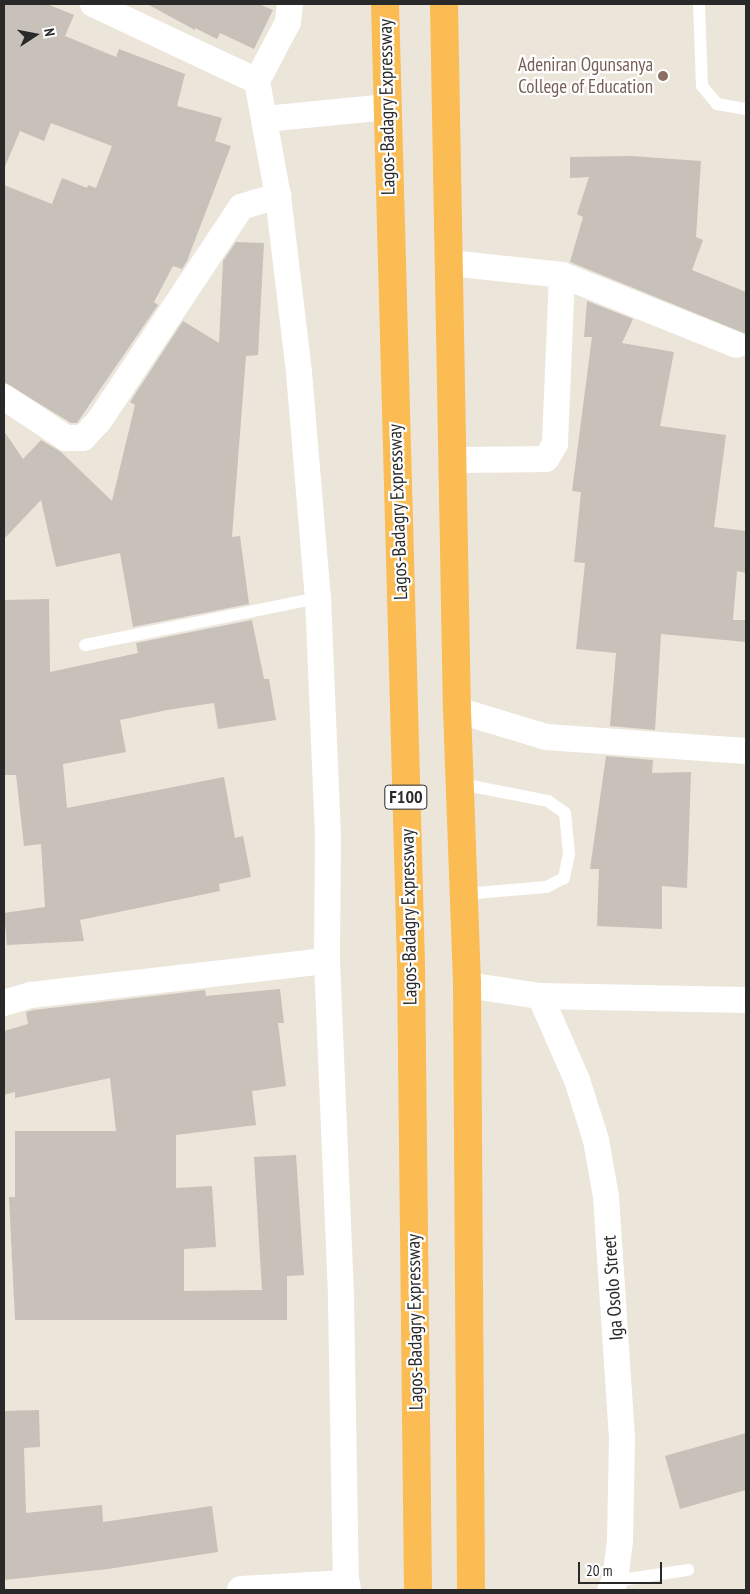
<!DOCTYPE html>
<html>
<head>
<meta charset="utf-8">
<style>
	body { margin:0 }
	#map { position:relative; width:750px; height:1594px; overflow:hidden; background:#ece5da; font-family:"PT Sans Narrow",sans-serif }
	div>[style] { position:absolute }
	.building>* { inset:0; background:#c7c1b9 }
	.service>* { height:12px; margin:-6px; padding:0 6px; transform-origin:6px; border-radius:6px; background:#fff }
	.minor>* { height:26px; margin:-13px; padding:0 13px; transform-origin:13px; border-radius:13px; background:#fff }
	.tertiary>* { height:28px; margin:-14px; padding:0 14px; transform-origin:14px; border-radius:14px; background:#fff }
	.trunk>* { height:28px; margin:-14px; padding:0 14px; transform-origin:14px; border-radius:14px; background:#fabc53 }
	.dots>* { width:14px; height:14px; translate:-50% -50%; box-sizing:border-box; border:2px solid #fff; border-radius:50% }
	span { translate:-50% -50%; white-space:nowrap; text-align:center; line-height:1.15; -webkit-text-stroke:4.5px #fff; paint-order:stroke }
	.shield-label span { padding:1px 4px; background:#fff; border:1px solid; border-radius:4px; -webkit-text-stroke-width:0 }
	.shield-label { font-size:18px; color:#292929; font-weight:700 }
	.education-label { font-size:19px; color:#785e54 }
	.right { translate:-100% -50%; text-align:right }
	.street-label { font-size:19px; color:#292929 }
	.frame { position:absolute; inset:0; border:5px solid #292929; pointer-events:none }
	.north { position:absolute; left:10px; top:10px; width:50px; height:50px; -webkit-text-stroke:4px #fff; paint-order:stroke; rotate:79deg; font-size:14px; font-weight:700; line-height:20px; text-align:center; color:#292929 }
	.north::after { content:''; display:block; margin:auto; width:18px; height:22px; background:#292929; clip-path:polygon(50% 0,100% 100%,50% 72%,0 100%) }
	.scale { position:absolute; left:578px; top:1562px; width:84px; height:22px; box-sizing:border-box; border:2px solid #292929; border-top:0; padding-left:6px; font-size:15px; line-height:18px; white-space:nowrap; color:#292929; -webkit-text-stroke:4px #fff; paint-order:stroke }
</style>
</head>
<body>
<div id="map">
	<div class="building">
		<div style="clip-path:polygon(4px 4px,47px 4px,74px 15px,65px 36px,116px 57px,119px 49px,185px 74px,177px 106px,222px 118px,215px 141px,231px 146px,187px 261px,182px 269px,173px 266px,154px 302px,158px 305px,77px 423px,71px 423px,4px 382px,4px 185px,52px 204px,62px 178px,87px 188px,88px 185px,96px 188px,112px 146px,51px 123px,44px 141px,20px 131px,4px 169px)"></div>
		<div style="clip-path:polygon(147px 4px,259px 4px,273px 10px,254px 49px,220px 33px,217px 39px,195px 28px,195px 30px)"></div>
		<div style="clip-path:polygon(631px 156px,701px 161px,696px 237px,703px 240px,692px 270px,746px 292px,746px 334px,570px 262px,583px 217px,577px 214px,589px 177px,570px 178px,570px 157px)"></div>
		<div style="clip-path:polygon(236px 242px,264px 243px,258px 355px,246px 356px,232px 537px,240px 536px,249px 604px,133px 627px,120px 553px,56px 567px,41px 500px,4px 539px,4px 431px,23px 459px,41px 440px,61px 452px,112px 501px,135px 405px,130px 402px,183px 321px,219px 343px,223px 261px)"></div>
		<div style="clip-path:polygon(587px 301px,633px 319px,622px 343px,674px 352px,660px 426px,726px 435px,714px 527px,746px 531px,746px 573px,737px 571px,733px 620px,746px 620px,746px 642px,661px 634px,655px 730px,610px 726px,616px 653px,576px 649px,585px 563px,574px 562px,581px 492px,572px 491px,592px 337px,584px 337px)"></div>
		<div style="clip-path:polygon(49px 599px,50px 672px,138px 653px,136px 643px,252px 620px,264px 679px,269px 679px,276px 720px,218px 729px,214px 703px,167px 710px,120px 720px,126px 752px,63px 764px,67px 808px,224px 777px,235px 838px,243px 836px,251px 877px,219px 884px,220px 891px,80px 920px,84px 941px,7px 945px,4px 913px,45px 907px,41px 844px,24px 846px,16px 775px,4px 775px,4px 600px)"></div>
		<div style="clip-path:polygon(606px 756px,653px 760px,652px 773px,691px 772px,687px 888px,662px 886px,662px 929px,597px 926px,599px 869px,590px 869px)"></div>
		<div style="clip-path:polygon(280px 989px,284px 1023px,278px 1023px,286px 1086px,252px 1091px,256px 1125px,176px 1135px,176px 1188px,212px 1186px,216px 1247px,184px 1249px,184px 1291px,262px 1290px,254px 1157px,296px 1155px,304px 1275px,287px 1276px,287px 1320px,15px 1320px,9px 1197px,15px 1197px,15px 1131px,116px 1131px,110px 1078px,15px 1098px,15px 1092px,4px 1095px,4px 1031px,28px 1024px,26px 1012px,34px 1010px,205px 990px,206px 996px)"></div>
		<div style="clip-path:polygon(39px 1410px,40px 1447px,24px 1448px,26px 1513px,102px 1505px,103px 1522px,212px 1506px,218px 1552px,108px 1569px,4px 1580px,4px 1411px)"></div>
		<div style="clip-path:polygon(746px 1433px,746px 1490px,680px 1509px,665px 1456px)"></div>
	</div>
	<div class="service">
		<div style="left:699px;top:4px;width:82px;rotate:87.9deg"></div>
		<div style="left:702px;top:86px;width:23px;rotate:50deg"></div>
		<div style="left:717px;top:104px;width:29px;rotate:10deg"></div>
		<div style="left:85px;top:645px;width:238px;rotate:-11.4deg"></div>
		<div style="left:461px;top:784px;width:89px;rotate:11.1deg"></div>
		<div style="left:548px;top:801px;width:21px;rotate:35deg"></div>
		<div style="left:565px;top:813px;width:41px;rotate:84.4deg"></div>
		<div style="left:569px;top:854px;width:25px;rotate:102deg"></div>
		<div style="left:564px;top:878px;width:20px;rotate:153deg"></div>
		<div style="left:546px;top:887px;width:81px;rotate:175.1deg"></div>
		<div style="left:615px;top:1581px;width:74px;rotate:-8.6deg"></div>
	</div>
	<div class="minor">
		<div style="left:93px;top:4px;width:181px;rotate:25.2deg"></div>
		<div style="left:290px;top:4px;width:18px;rotate:96deg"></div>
		<div style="left:288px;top:22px;width:67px;rotate:117.7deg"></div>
		<div style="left:257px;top:81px;width:117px;rotate:79.7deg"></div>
		<div style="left:278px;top:196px;width:178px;rotate:83.2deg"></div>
		<div style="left:299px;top:373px;width:226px;rotate:85.2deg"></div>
		<div style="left:318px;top:598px;width:240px;rotate:87.6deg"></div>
		<div style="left:328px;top:838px;width:123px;rotate:90.5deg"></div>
		<div style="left:327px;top:961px;width:340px;rotate:87.6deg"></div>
		<div style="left:341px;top:1301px;width:283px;rotate:89deg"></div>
		<div style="left:265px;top:119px;width:123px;rotate:-5.6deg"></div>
		<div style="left:450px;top:263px;width:113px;rotate:6.1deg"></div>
		<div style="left:562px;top:275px;width:169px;rotate:92.4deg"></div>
		<div style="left:555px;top:444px;width:17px;rotate:121deg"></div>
		<div style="left:546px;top:459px;width:93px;rotate:179.4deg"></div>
		<div style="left:562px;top:275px;width:188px;rotate:21.8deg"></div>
		<div style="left:4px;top:397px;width:74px;rotate:33.5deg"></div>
		<div style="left:66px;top:438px;width:17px"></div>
		<div style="left:83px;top:438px;width:23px;rotate:-47deg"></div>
		<div style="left:99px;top:421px;width:257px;rotate:-56.4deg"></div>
		<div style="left:241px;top:207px;width:39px;rotate:-17deg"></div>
		<div style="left:457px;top:710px;width:93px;rotate:16.9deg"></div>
		<div style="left:546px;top:737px;width:200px;rotate:4deg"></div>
		<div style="left:467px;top:985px;width:74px;rotate:8.6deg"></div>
		<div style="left:540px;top:996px;width:206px;rotate:1.1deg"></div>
		<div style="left:540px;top:996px;width:92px;rotate:66.2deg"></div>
		<div style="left:577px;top:1080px;width:63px;rotate:72.4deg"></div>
		<div style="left:596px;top:1140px;width:58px;rotate:80deg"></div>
		<div style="left:606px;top:1197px;width:241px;rotate:86.2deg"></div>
		<div style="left:622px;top:1437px;width:104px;rotate:91.1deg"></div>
		<div style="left:620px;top:1541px;width:40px;rotate:97.1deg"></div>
		<div style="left:615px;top:1581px;width:10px;rotate:119deg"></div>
		<div style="left:4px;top:1003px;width:28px;rotate:-17deg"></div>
		<div style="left:31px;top:995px;width:298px;rotate:-6.6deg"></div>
	</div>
	<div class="tertiary">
		<div style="left:241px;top:1590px;width:105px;rotate:-3.3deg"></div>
		<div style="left:346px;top:1584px;width:6px;rotate:81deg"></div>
	</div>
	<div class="trunk">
		<div style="left:385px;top:4px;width:961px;rotate:88.45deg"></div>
		<div style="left:411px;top:965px;width:625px;rotate:89.36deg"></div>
		<div style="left:444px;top:4px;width:706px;rotate:88.95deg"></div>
		<div style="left:457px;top:710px;width:275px;rotate:87.9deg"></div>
		<div style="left:467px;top:985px;width:605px;rotate:89.62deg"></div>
	</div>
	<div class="dots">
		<div style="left:663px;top:76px;background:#8d6e63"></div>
	</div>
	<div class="shield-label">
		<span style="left:406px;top:797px">F100</span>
	</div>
	<div class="education-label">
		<span class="right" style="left:653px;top:76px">Adeniran Ogunsanya<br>College of Education</span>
	</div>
	<div class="street-label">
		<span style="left:387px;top:107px;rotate:-91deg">Lagos-Badagry Expressway</span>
		<span style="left:398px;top:512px;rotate:-92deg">Lagos-Badagry Expressway</span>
		<span style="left:409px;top:917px;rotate:-91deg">Lagos-Badagry Expressway</span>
		<span style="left:613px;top:1288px;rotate:-94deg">Iga Osolo Street</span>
		<span style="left:415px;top:1322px;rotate:-91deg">Lagos-Badagry Expressway</span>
	</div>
	<div class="frame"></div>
	<div class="north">N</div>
	<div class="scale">20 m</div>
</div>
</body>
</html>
